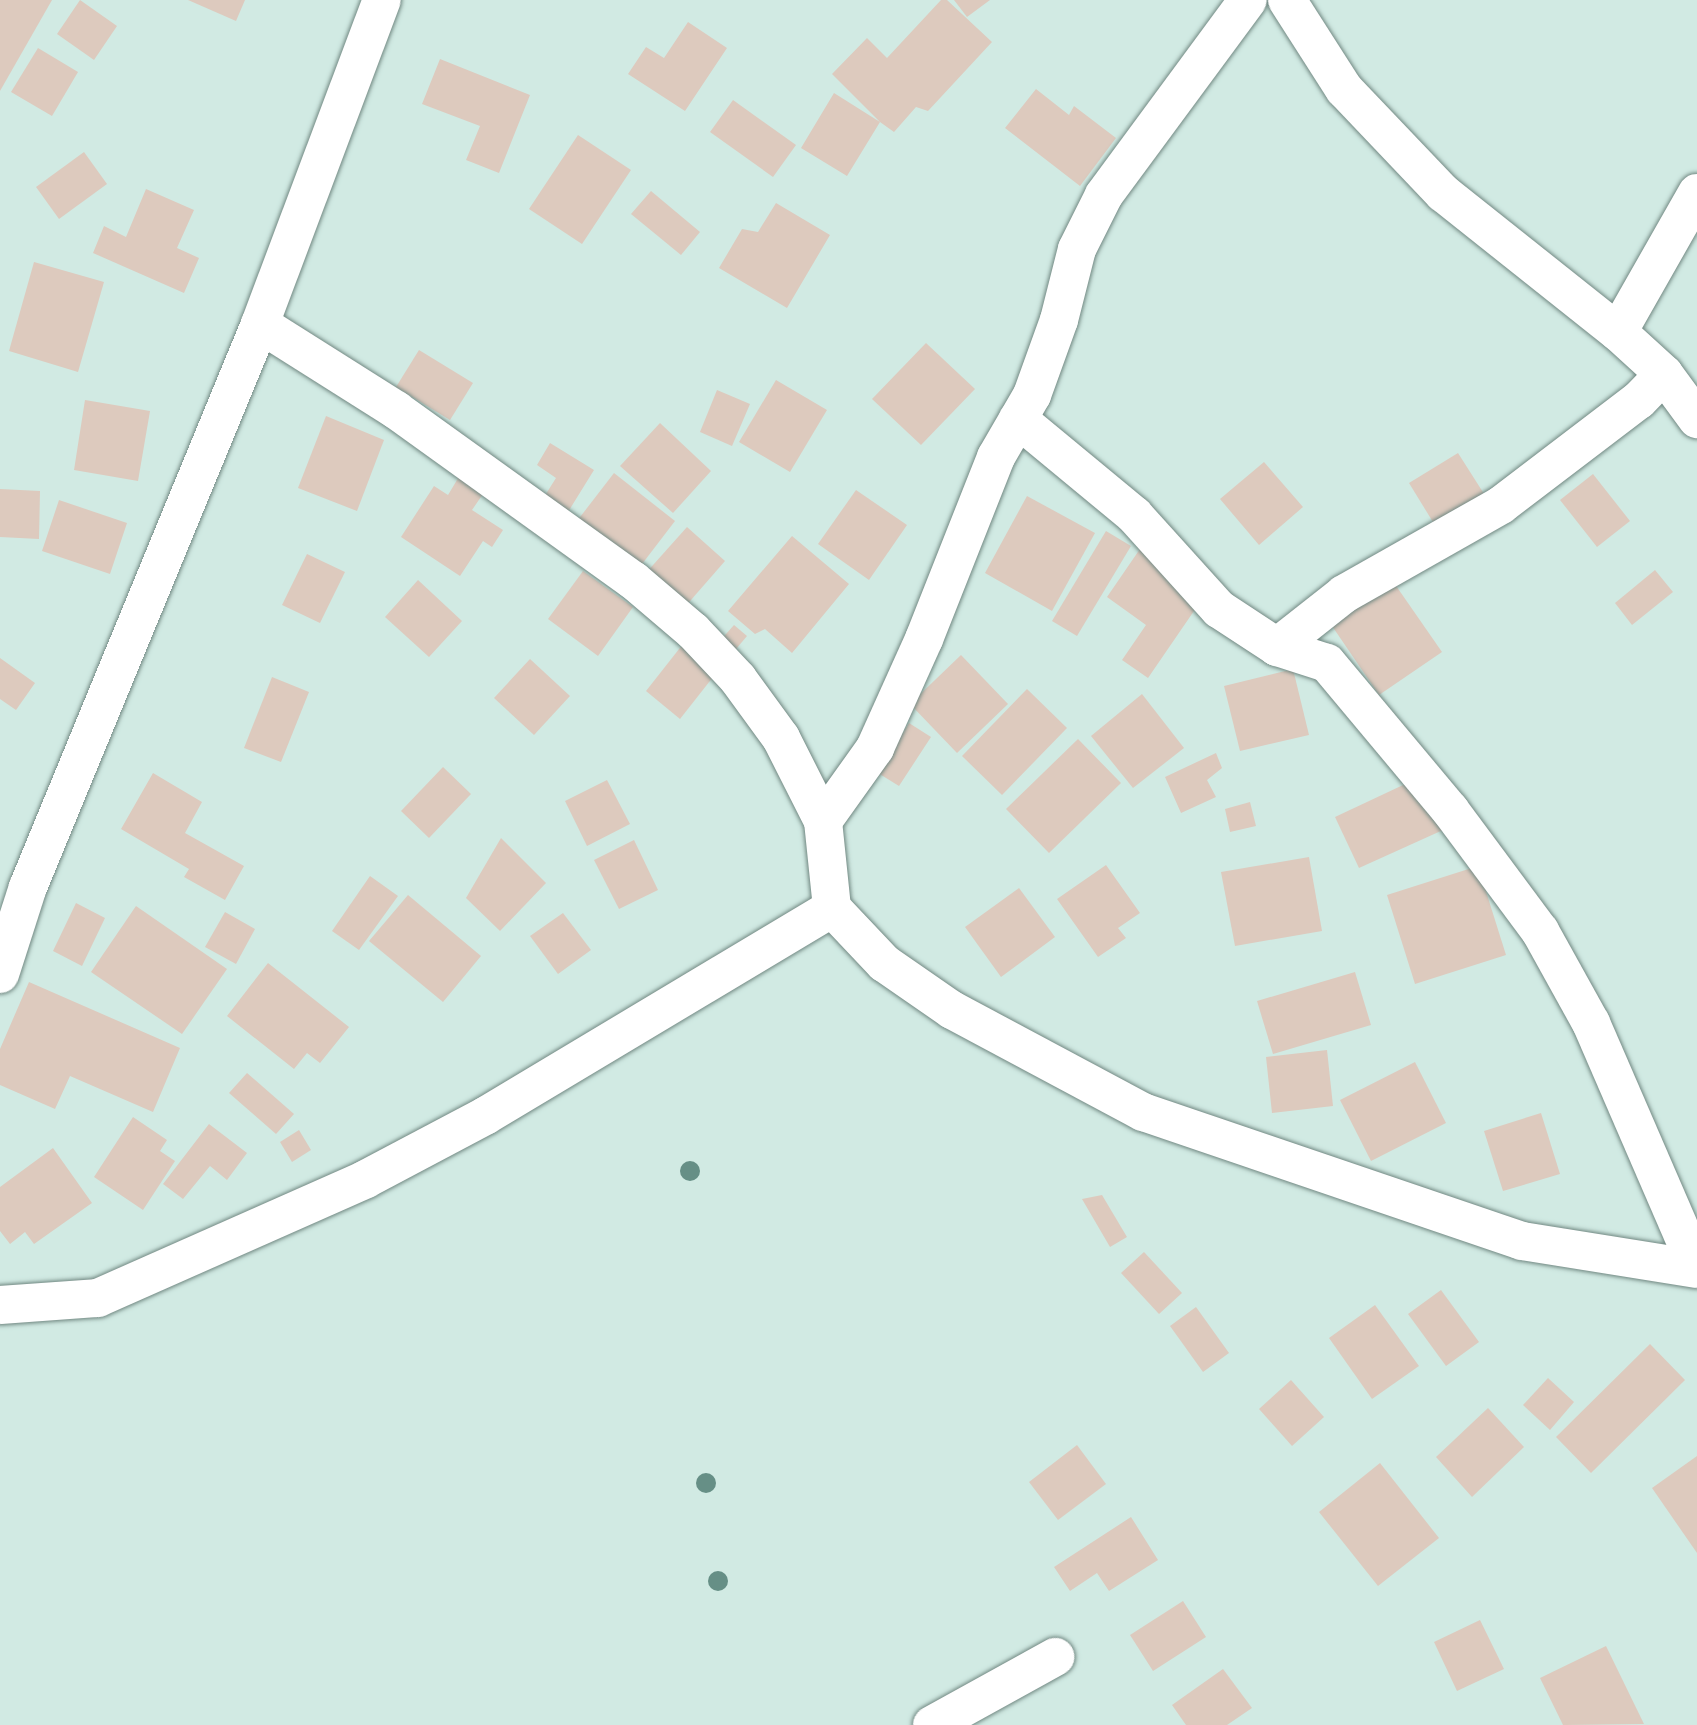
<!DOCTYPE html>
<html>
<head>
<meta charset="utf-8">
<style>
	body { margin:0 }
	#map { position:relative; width:1697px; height:1725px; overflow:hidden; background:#d1eae3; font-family:Raleway,sans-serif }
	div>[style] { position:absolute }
	.building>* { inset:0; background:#ddcabe }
	.roads { filter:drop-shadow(0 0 2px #718882) drop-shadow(0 0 2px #718882) }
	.minor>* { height:38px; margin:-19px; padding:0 19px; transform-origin:19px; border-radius:19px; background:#fff }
	.trees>* { width:20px; height:20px; margin:-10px; border-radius:50%; background:#668f86 }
	span { translate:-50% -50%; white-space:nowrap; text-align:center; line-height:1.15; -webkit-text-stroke:6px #def7f0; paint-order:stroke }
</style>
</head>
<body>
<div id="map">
	<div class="building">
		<div style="clip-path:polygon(0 0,52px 0,0 91px)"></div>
		<div style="clip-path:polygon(80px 0,117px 26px,94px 60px,57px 34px)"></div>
		<div style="clip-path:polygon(188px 0,245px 0,236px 21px)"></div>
		<div style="clip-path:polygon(941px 0,947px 0,992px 42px,928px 111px,916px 107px,894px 132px,880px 122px,847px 176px,801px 148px,834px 93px,880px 122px,832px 74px,867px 38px,887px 58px)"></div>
		<div style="clip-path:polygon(954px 0,990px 0,967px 17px)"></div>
		<div style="clip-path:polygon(688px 22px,727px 48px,685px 111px,628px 74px,646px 47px,664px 58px)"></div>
		<div style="clip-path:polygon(38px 48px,78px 72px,52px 116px,11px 92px)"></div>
		<div style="clip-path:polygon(440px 59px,530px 95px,499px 173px,466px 160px,480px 126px,422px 104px)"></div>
		<div style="clip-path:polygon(1036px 89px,1069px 115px,1074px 106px,1116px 138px,1080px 186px,1005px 128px)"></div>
		<div style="clip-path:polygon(733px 100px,796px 145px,773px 177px,710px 132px)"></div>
		<div style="clip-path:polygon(578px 135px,631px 170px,582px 244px,529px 209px)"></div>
		<div style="clip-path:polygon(84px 152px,107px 184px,59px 219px,36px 187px)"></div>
		<div style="clip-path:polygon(146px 189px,194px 210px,177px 248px,199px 258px,184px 293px,93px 253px,104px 226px,126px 237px)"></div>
		<div style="clip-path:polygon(651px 191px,700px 232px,681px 255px,631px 214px)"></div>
		<div style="clip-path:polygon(776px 203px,830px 235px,787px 308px,719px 268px,742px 229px,758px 232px)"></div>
		<div style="clip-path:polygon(34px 262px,104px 282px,78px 372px,9px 351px)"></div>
		<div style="clip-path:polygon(926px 343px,975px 389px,921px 445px,872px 399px)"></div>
		<div style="clip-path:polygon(419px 350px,473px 383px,450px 420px,396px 387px)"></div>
		<div style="clip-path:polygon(776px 380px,827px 410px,790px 472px,739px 442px)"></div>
		<div style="clip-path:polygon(717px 390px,750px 404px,732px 446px,700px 432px)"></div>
		<div style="clip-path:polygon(85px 400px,150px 411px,138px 481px,74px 470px)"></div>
		<div style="clip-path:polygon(326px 416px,384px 440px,357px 511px,298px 488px)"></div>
		<div style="clip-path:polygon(660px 423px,711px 471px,673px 513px,620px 466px)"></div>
		<div style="clip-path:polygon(550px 443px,594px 470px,568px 512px,544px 497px,556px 478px,537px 465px)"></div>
		<div style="clip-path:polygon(1458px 453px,1486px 497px,1436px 527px,1409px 483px)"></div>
		<div style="clip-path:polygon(1264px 462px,1303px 507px,1259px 545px,1220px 499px)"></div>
		<div style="clip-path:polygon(614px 473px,675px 521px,639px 568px,577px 521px)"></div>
		<div style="clip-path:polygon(1593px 474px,1630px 521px,1597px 547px,1560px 500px)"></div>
		<div style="clip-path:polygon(460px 475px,485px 491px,472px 510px,503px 530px,492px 547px,483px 541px,460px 576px,401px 537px,434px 486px,448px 495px)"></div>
		<div style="clip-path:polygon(0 489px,40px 491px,39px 539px,0 537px)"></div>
		<div style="clip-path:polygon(856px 490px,907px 525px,869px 580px,818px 544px)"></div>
		<div style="clip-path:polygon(1027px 496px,1095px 533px,1052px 611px,985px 573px)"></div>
		<div style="clip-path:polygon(59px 500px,127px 523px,110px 574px,42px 551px)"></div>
		<div style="clip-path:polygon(687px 527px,725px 561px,684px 608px,645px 574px)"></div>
		<div style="clip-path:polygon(1106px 531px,1131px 546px,1077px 636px,1052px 621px)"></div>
		<div style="clip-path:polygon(792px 536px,849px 584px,792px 653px,765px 629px,755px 634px,728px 611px)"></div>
		<div style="clip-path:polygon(1142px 546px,1207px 592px,1148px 678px,1122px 660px,1146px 625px,1107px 597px)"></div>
		<div style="clip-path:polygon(307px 554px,345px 572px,320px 623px,282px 605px)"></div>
		<div style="clip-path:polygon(1655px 570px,1673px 592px,1632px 625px,1615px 603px)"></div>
		<div style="clip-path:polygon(583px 571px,633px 607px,598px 656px,548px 619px)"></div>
		<div style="clip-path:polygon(418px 580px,462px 621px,429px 657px,385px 617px)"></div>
		<div style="clip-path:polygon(1392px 580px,1442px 652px,1379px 695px,1330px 623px)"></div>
		<div style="clip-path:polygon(734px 625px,747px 636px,731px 655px,718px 643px)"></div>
		<div style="clip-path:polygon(683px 644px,717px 672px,680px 719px,646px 691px)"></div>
		<div style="clip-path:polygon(961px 655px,1008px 704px,957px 753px,910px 704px)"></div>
		<div style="clip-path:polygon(0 658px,35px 683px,16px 710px,0 699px)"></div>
		<div style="clip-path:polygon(530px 659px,570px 696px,534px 735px,494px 698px)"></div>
		<div style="clip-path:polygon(1293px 669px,1309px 735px,1240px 751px,1224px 686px)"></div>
		<div style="clip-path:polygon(272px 677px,309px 692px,281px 762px,244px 748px)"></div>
		<div style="clip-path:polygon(1027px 689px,1067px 728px,1002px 795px,962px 756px)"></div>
		<div style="clip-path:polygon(1142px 694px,1184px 748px,1133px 788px,1091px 736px)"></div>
		<div style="clip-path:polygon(909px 723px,931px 737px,899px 786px,878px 773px)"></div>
		<div style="clip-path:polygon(1078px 739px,1121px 783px,1049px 853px,1006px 809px)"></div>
		<div style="clip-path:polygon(1216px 753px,1222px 768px,1207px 780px,1216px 797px,1181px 813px,1165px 777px)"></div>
		<div style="clip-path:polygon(443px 767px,471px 794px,429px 838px,401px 811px)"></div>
		<div style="clip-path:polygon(153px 773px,202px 802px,185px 833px,244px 866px,225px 900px,184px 877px,189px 869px,121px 829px)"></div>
		<div style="clip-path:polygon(1418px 778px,1443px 830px,1359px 868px,1335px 817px)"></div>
		<div style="clip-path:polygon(607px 780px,630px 824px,587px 846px,565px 801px)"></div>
		<div style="clip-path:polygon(1250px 802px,1256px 826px,1230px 832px,1225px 809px)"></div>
		<div style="clip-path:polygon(501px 838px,546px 883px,500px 931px,466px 898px)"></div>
		<div style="clip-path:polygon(634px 840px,658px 890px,619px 909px,594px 860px)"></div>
		<div style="clip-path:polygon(1309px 857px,1322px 931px,1235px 946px,1221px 872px)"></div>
		<div style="clip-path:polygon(1106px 865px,1140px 913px,1118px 928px,1126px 938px,1098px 957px,1057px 899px)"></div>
		<div style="clip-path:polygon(1478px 866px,1506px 955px,1415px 984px,1387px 895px)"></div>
		<div style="clip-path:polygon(370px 876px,398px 896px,359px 950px,332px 931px)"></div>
		<div style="clip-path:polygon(1019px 888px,1055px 937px,1001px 977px,965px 927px)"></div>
		<div style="clip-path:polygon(408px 895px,481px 956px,443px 1002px,369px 941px)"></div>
		<div style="clip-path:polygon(76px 903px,105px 918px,82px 966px,53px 951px)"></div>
		<div style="clip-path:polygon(136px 906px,227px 969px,182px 1034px,91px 972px)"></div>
		<div style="clip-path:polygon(225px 912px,255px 929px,236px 964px,205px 947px)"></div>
		<div style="clip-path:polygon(563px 913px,591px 950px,558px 974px,530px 936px)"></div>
		<div style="clip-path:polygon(268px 963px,349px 1027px,320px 1063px,307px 1053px,294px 1069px,227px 1016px)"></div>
		<div style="clip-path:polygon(1355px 972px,1371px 1025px,1273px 1054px,1257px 1001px)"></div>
		<div style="clip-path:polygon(29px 982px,180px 1048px,153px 1112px,70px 1076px,55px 1109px,0 1085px,0 1049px)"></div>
		<div style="clip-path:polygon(1327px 1050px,1333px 1106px,1272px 1113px,1266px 1057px)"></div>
		<div style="clip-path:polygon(1415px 1062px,1446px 1123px,1371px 1161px,1340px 1100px)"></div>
		<div style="clip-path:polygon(247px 1073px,294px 1114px,276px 1134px,229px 1093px)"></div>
		<div style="clip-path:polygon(1541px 1113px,1560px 1174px,1503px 1191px,1484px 1131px)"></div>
		<div style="clip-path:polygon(133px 1117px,167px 1140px,160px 1151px,175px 1161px,143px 1210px,94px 1177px)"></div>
		<div style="clip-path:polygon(209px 1124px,247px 1153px,227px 1180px,210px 1166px,183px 1199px,163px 1184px)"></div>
		<div style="clip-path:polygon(299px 1130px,311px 1150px,292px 1162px,280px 1142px)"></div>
		<div style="clip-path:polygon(53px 1148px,92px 1203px,34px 1244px,25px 1232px,10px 1244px,0 1231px,0 1187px)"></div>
		<div style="clip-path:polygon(1102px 1195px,1127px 1237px,1110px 1247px,1082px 1199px)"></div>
		<div style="clip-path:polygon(1144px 1252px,1182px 1293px,1159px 1314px,1121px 1273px)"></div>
		<div style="clip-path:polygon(1441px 1290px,1479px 1342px,1446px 1366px,1408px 1314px)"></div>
		<div style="clip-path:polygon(1375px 1305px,1419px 1366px,1372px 1399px,1329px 1338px)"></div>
		<div style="clip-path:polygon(1196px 1307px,1229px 1353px,1203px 1372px,1170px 1326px)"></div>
		<div style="clip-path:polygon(1650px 1344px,1685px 1380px,1591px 1473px,1556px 1437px)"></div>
		<div style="clip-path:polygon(1548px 1378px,1574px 1402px,1550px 1430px,1523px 1405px)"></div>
		<div style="clip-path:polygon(1291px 1380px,1324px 1417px,1292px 1446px,1259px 1409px)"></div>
		<div style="clip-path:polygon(1488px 1408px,1524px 1447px,1472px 1497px,1436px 1457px)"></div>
		<div style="clip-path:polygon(1077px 1445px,1106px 1484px,1058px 1520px,1029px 1482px)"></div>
		<div style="clip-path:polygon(1697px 1456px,1697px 1553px,1652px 1488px)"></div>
		<div style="clip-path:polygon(1380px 1463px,1439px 1538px,1378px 1586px,1319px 1512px)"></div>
		<div style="clip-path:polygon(1131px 1517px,1158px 1560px,1109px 1591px,1097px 1573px,1070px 1591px,1054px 1567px)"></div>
		<div style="clip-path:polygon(1183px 1601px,1206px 1637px,1153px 1671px,1130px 1635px)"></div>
		<div style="clip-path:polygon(1480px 1620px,1504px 1669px,1457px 1691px,1434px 1642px)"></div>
		<div style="clip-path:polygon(1606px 1646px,1644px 1724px,1563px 1725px,1540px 1678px)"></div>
		<div style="clip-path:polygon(1223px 1669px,1252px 1708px,1227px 1725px,1186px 1725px,1172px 1705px)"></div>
	</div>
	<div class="roads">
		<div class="minor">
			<div style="left:1287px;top:0;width:106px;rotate:57.4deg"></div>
			<div style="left:1344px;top:89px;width:144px;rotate:46.4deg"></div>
			<div style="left:1443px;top:193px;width:223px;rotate:38.5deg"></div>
			<div style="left:1618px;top:332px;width:62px;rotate:42.4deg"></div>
			<div style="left:1664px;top:374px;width:56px;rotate:53.7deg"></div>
			<div style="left:260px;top:324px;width:161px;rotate:32.3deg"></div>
			<div style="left:396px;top:410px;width:292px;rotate:35.7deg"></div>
			<div style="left:633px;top:580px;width:79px;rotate:40.4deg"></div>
			<div style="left:693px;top:631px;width:66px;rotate:46.8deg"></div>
			<div style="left:738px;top:679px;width:73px;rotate:53.9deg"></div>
			<div style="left:781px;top:738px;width:93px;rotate:63.2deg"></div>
			<div style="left:823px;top:821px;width:87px;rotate:84.1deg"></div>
			<div style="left:1618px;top:332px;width:160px;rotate:-60.4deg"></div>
			<div style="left:1018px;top:419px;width:151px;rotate:39.6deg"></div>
			<div style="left:1134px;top:515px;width:127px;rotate:47.9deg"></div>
			<div style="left:1219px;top:609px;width:69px;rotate:33.2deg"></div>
			<div style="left:1277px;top:647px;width:52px;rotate:17.7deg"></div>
			<div style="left:1327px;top:663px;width:192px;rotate:50.1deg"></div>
			<div style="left:1450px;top:810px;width:151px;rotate:53.4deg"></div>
			<div style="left:1540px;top:931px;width:105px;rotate:61deg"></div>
			<div style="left:1591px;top:1023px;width:267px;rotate:66.6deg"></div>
			<div style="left:1277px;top:647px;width:85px;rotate:-38.3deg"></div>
			<div style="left:1344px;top:594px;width:180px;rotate:-29.5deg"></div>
			<div style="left:1501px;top:505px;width:173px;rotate:-37.3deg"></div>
			<div style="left:1639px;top:400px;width:36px;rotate:-46deg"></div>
			<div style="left:823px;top:821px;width:90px;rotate:-54.5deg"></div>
			<div style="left:875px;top:748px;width:120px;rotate:-65.8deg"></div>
			<div style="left:924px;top:639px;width:196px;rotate:-68.4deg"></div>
			<div style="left:996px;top:457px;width:72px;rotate:-59.9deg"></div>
			<div style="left:1032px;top:395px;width:80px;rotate:-70.2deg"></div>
			<div style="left:1059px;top:320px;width:73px;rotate:-75.8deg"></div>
			<div style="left:1077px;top:249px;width:60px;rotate:-63.4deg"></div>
			<div style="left:1104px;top:195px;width:242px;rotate:-53.6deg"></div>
			<div style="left:0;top:974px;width:91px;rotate:-72.2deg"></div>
			<div style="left:28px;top:887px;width:609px;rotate:-67.6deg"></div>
			<div style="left:260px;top:324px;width:346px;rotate:-69.4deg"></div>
			<div style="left:0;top:1305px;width:98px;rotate:-4.1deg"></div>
			<div style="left:98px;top:1298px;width:293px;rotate:-23.9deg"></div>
			<div style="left:366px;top:1179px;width:135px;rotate:-27.9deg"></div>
			<div style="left:485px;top:1116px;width:405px;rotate:-30.9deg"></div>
			<div style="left:832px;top:908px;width:76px;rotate:46.6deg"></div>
			<div style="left:884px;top:963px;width:83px;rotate:34.7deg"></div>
			<div style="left:952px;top:1010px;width:217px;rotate:28.1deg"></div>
			<div style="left:1143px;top:1112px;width:400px;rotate:18.8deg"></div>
			<div style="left:1522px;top:1241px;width:177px;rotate:9.1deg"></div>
			<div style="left:932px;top:1725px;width:141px;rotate:-28.9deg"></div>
		</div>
	</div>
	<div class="trees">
		<div style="left:690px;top:1171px"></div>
		<div style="left:706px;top:1483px"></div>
		<div style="left:718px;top:1581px"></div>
	</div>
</div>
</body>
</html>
